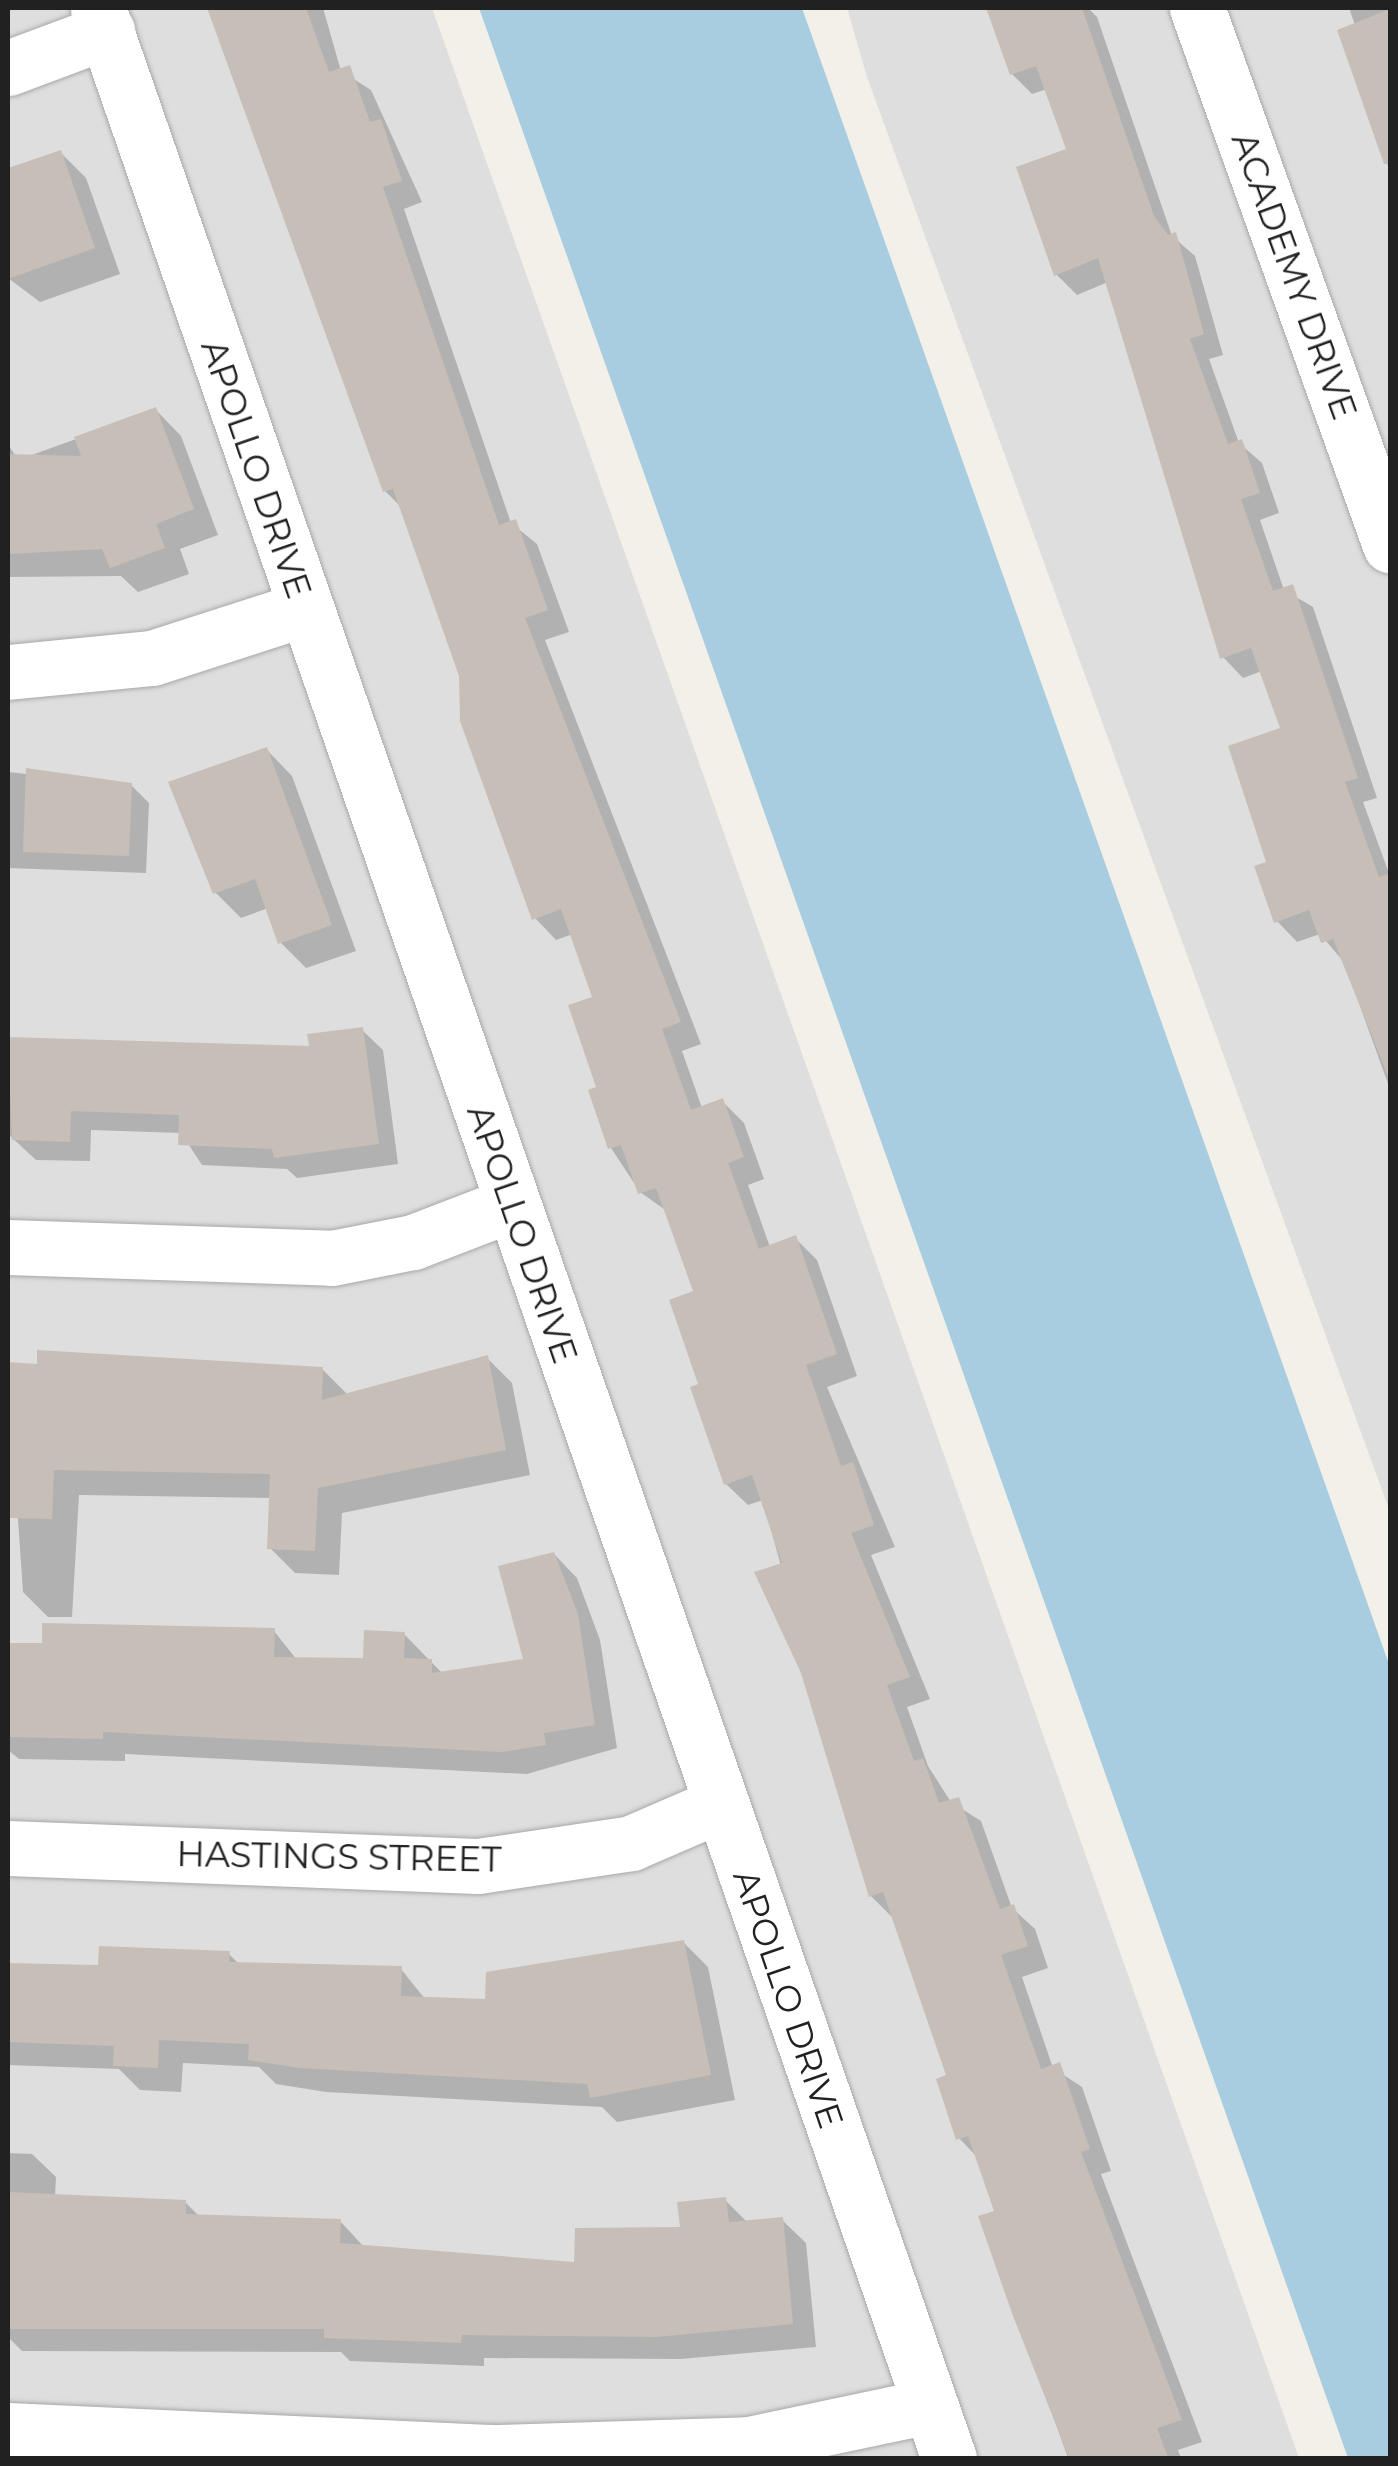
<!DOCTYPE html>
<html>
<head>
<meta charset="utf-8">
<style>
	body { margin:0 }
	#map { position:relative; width:1398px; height:2466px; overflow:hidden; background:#f2f0e8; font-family:Montserrat,sans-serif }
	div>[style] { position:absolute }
	.residential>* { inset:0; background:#dfdede }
	.water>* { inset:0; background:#a8cde0 }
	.shadow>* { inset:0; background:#0003 }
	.building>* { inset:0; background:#c7bfb7 }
	.roads { filter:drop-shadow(0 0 2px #a8a8a8) drop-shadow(0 0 2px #a8a8a8) }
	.minor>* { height:55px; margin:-27.5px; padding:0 27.5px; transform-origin:27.5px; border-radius:27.5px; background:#fff }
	span { translate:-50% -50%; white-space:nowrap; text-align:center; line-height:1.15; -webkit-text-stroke:8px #fff; paint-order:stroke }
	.street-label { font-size:35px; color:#212121 }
	.frame { position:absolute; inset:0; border:10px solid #212121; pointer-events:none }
</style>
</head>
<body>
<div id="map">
	<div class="residential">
		<div style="clip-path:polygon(8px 8px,432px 8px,1299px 2458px,8px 2458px)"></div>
		<div style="clip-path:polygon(847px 8px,1390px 8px,1390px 1512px,867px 77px)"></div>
	</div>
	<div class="water">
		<div style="clip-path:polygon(479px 8px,802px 8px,1390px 1667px,1390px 2458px,1348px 2458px)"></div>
	</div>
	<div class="shadow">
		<div style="clip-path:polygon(215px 8px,323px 8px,341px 71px,371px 90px,422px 202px,404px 209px,511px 523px,537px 544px,569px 632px,545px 640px,701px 1044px,682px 1051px,702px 1108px,722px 1101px,744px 1123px,764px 1179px,748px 1185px,770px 1247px,795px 1238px,817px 1260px,857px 1376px,827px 1387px,895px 1547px,871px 1555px,930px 1699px,907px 1707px,928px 1766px,951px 1802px,981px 1821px,1012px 1908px,1035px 1929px,1048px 1968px,1022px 1977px,1053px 2068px,1082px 2087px,1111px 2171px,1101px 2174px,1202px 2442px,1178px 2450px,1181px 2458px,1068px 2458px,982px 2218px,997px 2212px,978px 2158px,959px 2138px,949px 2077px,893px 1918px,871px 1896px,763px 1500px,748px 1505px,726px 1484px,702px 1385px,696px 1293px,668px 1212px,640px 1192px,611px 1148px,595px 999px,573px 934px,556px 940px,535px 918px,462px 675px,402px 508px,385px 491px)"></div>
		<div style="clip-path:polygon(989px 8px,1088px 8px,1097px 17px,1172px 236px,1195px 256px,1223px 355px,1209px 359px,1239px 443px,1262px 463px,1279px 513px,1260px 520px,1284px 590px,1313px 607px,1377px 798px,1363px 802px,1390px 876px,1390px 1089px,1344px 962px,1320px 934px,1297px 942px,1277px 921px,1269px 864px,1283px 729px,1262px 671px,1243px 678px,1223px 657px,1108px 282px,1077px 295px,1057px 275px,1069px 150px,1047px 89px,1032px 94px,1012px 74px)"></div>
		<div style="clip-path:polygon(1349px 8px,1390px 8px,1390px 172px,1340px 31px,1355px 25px)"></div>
		<div style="clip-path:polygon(60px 152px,86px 178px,120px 274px,40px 302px,8px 278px,8px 169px)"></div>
		<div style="clip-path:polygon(156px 410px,181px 436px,218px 535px,180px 549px,189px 574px,138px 592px,121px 576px,8px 577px,8px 444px,18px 460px)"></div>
		<div style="clip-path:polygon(267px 750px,292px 776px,356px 951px,306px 968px,280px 942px,268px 908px,241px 918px,215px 892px)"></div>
		<div style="clip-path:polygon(8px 772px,131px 785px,149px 803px,146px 873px,8px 868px)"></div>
		<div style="clip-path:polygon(362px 1030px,383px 1050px,398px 1164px,297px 1178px,287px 1169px,202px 1165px,181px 1133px,91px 1130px,90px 1161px,36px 1160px,8px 1134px,8px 1040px,312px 1048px)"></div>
		<div style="clip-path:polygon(487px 1358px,512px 1383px,530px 1475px,342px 1513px,339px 1575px,295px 1573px,270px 1548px,272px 1498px,79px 1495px,72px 1617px,48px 1617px,23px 1592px,15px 1476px,8px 1475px,8px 1365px,322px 1369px,349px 1396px)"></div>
		<div style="clip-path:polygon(554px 1554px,577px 1578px,600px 1640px,617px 1748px,527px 1774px,125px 1754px,125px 1761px,19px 1759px,8px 1750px,8px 1645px,274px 1631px,297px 1660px,366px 1660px,404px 1634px,443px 1674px,526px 1661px)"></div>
		<div style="clip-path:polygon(684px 1943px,708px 1967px,735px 2100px,617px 2122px,602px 2107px,326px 2092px,276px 2084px,259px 2067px,183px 2063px,181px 2092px,140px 2090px,119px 2069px,8px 2065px,8px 1966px,100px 1967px,228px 1953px,240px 1965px,401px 1969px,425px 1999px,487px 2002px)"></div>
		<div style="clip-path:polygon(8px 2153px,32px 2154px,56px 2177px,55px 2197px,185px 2202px,200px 2217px,340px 2221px,364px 2247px,576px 2265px,682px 2229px,725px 2200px,748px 2223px,782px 2220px,806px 2243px,816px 2347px,681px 2359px,484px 2358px,484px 2366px,350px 2361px,341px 2352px,22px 2351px,8px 2337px)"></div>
	</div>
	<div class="building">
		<div style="clip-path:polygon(207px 8px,306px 8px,329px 72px,350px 65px,370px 122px,381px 119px,402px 181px,383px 187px,499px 525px,516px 519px,548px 610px,525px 618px,681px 1022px,662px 1029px,691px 1110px,723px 1098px,744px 1157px,728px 1163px,759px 1249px,796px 1235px,837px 1354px,806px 1365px,841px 1466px,853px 1462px,874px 1525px,851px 1533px,910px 1677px,887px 1685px,914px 1761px,923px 1758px,939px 1803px,959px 1797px,1000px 1909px,1014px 1904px,1028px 1946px,1001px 1955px,1041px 2069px,1060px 2062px,1090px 2149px,1081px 2152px,1182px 2420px,1157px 2428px,1168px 2458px,1069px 2458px,1013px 2316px,978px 2216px,994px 2211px,968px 2136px,956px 2140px,936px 2079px,946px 2075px,883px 1892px,869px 1897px,801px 1673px,754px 1572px,782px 1563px,752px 1475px,724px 1485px,690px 1387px,698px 1384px,669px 1300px,693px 1291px,656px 1188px,638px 1194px,621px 1145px,608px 1149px,588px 1090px,596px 1087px,568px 1005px,592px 997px,561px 909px,532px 920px,460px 721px,459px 676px,393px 489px,383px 492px)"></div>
		<div style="clip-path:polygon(986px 8px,1082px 8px,1154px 216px,1168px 235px,1176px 232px,1204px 334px,1190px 339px,1228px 444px,1242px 439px,1260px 493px,1241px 499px,1273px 591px,1293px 584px,1358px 778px,1345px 782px,1379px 877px,1390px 873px,1390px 1081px,1333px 939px,1321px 943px,1309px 910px,1274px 923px,1254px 866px,1266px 862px,1228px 746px,1280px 728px,1251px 648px,1220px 659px,1098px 258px,1054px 276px,1016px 167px,1066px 149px,1036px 66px,1010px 75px)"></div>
		<div style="clip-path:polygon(1390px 9px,1390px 163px,1384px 164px,1337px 30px)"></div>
		<div style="clip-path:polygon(61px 150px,95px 248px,8px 279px,8px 168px)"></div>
		<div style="clip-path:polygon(156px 407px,194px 509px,156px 524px,165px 548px,110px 568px,102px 549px,8px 554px,8px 454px,81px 456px,74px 437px)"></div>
		<div style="clip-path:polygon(267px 747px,332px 925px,278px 944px,255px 879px,213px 894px,168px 782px)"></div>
		<div style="clip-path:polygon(26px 768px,132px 783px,129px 856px,23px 852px)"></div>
		<div style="clip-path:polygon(363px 1027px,379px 1144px,274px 1158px,272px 1149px,178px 1145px,179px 1115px,71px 1111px,70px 1142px,12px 1140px,8px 1037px,309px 1046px,307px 1034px)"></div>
		<div style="clip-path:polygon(37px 1350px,323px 1367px,322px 1400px,488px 1355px,506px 1450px,318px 1488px,315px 1551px,267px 1549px,270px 1474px,54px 1470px,52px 1519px,8px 1518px,8px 1362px,37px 1364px)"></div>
		<div style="clip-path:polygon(554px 1552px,578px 1614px,595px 1725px,544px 1733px,546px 1745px,502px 1752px,103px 1732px,103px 1739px,8px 1737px,8px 1643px,42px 1643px,42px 1623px,275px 1628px,274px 1657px,363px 1658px,364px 1630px,405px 1632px,404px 1658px,432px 1659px,432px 1673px,523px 1659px,498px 1566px)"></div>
		<div style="clip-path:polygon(684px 1940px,711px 2075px,590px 2098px,587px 2084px,299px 2068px,248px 2060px,249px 2044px,159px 2040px,158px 2068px,113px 2066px,114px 2046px,8px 2042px,8px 1963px,98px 1965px,99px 1946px,230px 1951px,229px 1962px,402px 1966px,401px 1996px,485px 1999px,486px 1972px)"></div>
		<div style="clip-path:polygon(8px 2192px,186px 2200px,186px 2214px,341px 2219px,340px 2243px,574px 2262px,575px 2228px,680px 2227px,677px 2202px,726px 2197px,729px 2222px,783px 2217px,793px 2324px,656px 2337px,462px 2335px,461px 2343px,324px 2338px,324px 2329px,8px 2329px)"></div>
	</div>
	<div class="roads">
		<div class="minor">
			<div style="left:98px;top:8px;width:2594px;rotate:70.85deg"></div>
			<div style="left:1197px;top:8px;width:571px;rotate:70.23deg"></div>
			<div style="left:8px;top:68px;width:106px;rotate:-20.5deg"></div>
			<div style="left:8px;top:672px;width:145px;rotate:-5.6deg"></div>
			<div style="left:152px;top:658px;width:160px;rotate:-17.9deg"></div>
			<div style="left:8px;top:1247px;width:324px;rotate:1.9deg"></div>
			<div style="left:332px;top:1258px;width:83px;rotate:-11.2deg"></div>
			<div style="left:413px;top:1242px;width:106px;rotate:-21deg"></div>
			<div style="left:8px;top:1848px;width:470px;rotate:2.2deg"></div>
			<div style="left:478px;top:1866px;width:155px;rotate:-8.5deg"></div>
			<div style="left:631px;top:1843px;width:98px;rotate:-23.4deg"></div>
			<div style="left:8px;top:2430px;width:491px;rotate:2.6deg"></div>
			<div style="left:499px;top:2452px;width:250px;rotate:-1.8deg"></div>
			<div style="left:749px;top:2444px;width:185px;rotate:-11.9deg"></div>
		</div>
	</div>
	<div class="street-label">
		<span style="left:1294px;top:276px;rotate:70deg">ACADEMY DRIVE</span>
		<span style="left:256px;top:469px;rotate:71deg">APOLLO DRIVE</span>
		<span style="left:522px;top:1234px;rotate:71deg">APOLLO DRIVE</span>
		<span style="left:339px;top:1857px;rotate:1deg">HASTINGS STREET</span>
		<span style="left:788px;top:1999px;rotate:71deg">APOLLO DRIVE</span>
	</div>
	<div class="frame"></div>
</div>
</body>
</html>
